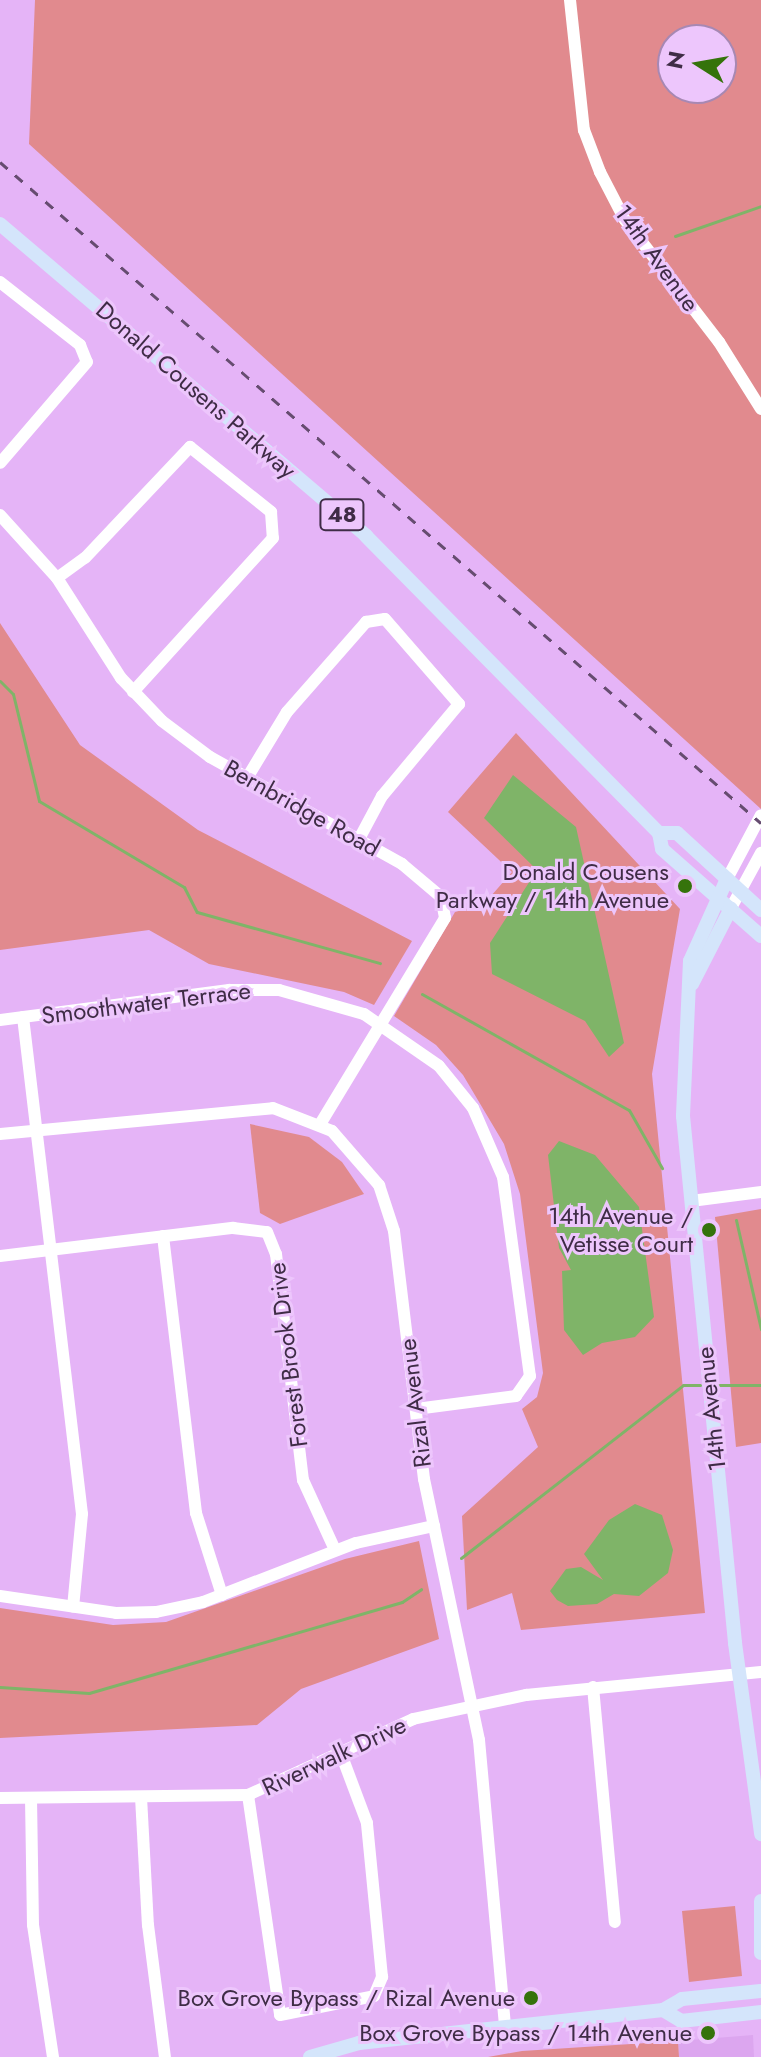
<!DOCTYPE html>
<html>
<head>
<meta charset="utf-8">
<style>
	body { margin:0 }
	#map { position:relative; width:761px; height:2057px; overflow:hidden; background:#e5b4f7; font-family:Jost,sans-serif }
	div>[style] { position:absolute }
	.built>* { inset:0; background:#dca6ef }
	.green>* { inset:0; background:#e18a8e }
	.water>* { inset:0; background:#7fb468 }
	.stream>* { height:3px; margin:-1.5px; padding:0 1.5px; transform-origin:1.5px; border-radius:1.5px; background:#7fb468 }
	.minor>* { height:12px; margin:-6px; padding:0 6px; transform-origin:6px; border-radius:6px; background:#fff }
	.major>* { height:14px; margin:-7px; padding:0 7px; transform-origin:7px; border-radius:7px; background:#d4e5fb }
	.rail>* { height:3px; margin-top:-1.5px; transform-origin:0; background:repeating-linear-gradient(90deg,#664c70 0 10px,transparent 0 20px) }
	.dots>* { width:22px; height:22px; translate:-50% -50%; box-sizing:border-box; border:4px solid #edc6fc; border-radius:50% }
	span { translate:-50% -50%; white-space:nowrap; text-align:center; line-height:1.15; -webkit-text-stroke:6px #edc6fc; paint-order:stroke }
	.shield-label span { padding:2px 6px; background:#edc6fc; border:2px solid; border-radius:6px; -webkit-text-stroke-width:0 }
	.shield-label { font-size:22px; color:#3f2c46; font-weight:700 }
	.street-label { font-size:24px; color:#3f2c46 }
	.poi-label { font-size:24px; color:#3f2c46 }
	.right { translate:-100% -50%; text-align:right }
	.north { position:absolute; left:657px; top:24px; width:80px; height:80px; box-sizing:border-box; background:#edc6fc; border:2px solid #a788b3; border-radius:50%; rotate:281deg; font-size:22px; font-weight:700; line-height:32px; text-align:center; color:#3f2c46 }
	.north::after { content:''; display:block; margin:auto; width:28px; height:36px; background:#35730b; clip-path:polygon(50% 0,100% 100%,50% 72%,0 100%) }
</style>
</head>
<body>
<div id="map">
	<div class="built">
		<div style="clip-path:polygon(753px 2035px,754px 2057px,679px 2057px,678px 2041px)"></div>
	</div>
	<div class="green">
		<div style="clip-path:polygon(evenodd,35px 0,761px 0,761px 809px,29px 144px,35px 0,673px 40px,721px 40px,721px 88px,673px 88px,673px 40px)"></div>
		<div style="clip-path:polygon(0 623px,80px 745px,198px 830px,412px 941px,374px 1005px,344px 992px,209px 964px,149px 930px,0 950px)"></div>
		<div style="clip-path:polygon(516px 733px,680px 909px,652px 1074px,705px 1613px,521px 1630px,512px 1593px,467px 1610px,462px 1516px,538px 1447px,522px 1409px,537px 1397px,543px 1373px,520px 1194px,504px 1144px,463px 1075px,436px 1045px,394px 1016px,455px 912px,484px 904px,512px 872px,448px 812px)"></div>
		<div style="clip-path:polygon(250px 1124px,309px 1137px,342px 1162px,364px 1194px,280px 1224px,260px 1213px)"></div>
		<div style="clip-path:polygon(761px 1209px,761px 1443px,736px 1447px,715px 1217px)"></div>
		<div style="clip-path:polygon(419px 1541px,439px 1639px,301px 1689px,257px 1725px,0 1738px,0 1608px,113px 1625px,166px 1622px,345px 1559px)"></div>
		<div style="clip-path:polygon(735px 1906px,742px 1976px,689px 1982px,682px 1911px)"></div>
		<div style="clip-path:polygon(678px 2041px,679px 2057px,488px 2057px,522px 2051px)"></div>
	</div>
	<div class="water">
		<div style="clip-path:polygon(513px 775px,576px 827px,624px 1043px,609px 1057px,585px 1021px,492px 974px,490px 943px,537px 870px,484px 818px)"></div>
		<div style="clip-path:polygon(559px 1141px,595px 1155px,639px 1207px,654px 1317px,635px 1337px,602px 1343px,583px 1355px,564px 1330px,562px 1271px,571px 1270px,559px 1248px,548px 1155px)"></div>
		<div style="clip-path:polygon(635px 1504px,662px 1515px,673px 1550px,668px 1573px,639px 1596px,614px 1594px,597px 1604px,568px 1606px,557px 1600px,550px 1591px,566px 1569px,581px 1567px,603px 1580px,584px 1554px,609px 1520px)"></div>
	</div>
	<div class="stream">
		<div style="left:675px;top:236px;width:91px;rotate:-19.2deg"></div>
		<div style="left:0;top:681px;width:18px;rotate:45deg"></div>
		<div style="left:13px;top:694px;width:110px;rotate:76.3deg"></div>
		<div style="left:39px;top:801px;width:169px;rotate:30.7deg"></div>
		<div style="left:184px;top:887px;width:28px;rotate:63deg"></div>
		<div style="left:197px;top:912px;width:190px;rotate:15.6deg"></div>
		<div style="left:422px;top:994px;width:237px;rotate:29.3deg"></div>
		<div style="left:629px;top:1110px;width:67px;rotate:60.4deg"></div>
		<div style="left:736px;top:1220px;width:112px;rotate:77.1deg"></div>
		<div style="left:719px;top:1385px;width:42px"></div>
		<div style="left:461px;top:1558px;width:281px;rotate:-37.9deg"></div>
		<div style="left:683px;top:1385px;width:17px"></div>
		<div style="left:0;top:1687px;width:89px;rotate:3.9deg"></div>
		<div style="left:89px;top:1693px;width:326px;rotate:-16.2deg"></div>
		<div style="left:402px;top:1602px;width:23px;rotate:-34deg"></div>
	</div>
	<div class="minor">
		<div style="left:570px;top:0;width:131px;rotate:83.9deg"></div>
		<div style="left:584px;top:130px;width:45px;rotate:69.1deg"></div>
		<div style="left:600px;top:172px;width:54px;rotate:62.5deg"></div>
		<div style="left:625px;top:220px;width:154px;rotate:52.4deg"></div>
		<div style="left:719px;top:342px;width:79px;rotate:57.9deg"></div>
		<div style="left:0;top:282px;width:102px;rotate:38.2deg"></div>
		<div style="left:80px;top:345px;width:18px;rotate:68deg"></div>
		<div style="left:87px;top:362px;width:133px;rotate:130.7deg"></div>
		<div style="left:0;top:515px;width:85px;rotate:47.9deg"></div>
		<div style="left:57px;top:578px;width:119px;rotate:57.4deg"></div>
		<div style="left:121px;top:678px;width:59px;rotate:46.4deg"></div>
		<div style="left:162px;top:721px;width:60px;rotate:36.9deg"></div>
		<div style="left:210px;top:757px;width:220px;rotate:29.1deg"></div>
		<div style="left:402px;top:864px;width:51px;rotate:40.2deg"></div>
		<div style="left:441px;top:897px;width:21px;rotate:79deg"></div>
		<div style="left:445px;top:918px;width:241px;rotate:121.2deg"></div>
		<div style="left:57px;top:578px;width:34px;rotate:-36deg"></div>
		<div style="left:85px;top:558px;width:153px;rotate:-46.6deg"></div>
		<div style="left:190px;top:447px;width:104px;rotate:38.7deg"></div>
		<div style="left:271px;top:512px;width:26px;rotate:86deg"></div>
		<div style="left:273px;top:538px;width:208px;rotate:132.3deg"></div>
		<div style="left:247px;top:778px;width:77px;rotate:-58.8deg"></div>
		<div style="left:287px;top:712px;width:120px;rotate:-48.7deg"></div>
		<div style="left:366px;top:622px;width:19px;rotate:-9deg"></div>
		<div style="left:385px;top:619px;width:113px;rotate:49deg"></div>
		<div style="left:459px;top:704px;width:120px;rotate:129.9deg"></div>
		<div style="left:382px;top:796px;width:49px;rotate:118.1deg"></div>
		<div style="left:727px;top:879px;width:72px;rotate:-62deg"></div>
		<div style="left:731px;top:908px;width:63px;rotate:-61.4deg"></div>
		<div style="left:23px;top:1017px;width:500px;rotate:83.23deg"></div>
		<div style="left:82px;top:1514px;width:93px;rotate:95.5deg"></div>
		<div style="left:0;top:1020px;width:231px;rotate:-7.5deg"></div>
		<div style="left:229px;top:990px;width:50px"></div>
		<div style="left:279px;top:990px;width:88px;rotate:15.8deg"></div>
		<div style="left:364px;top:1014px;width:91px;rotate:34.7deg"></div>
		<div style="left:439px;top:1066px;width:54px;rotate:51deg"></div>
		<div style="left:473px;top:1108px;width:75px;rotate:66.5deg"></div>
		<div style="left:503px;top:1177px;width:201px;rotate:82.3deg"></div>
		<div style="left:530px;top:1376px;width:24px;rotate:125deg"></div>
		<div style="left:516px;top:1396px;width:101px;rotate:172.6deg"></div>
		<div style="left:0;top:1134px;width:274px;rotate:-5.4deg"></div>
		<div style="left:273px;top:1108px;width:63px;rotate:21.3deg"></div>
		<div style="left:332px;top:1131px;width:72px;rotate:49deg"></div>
		<div style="left:379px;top:1185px;width:48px;rotate:71.9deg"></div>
		<div style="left:394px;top:1231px;width:250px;rotate:83.1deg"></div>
		<div style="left:424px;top:1479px;width:267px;rotate:78.1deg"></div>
		<div style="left:479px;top:1740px;width:289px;rotate:84.8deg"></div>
		<div style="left:691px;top:1201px;width:71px;rotate:-7.3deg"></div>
		<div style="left:163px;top:1236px;width:279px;rotate:83.2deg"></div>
		<div style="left:196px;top:1513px;width:86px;rotate:72.4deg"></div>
		<div style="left:0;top:1256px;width:235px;rotate:-6.9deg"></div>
		<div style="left:233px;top:1228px;width:34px;rotate:7deg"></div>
		<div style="left:267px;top:1232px;width:24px;rotate:68deg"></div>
		<div style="left:276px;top:1254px;width:228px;rotate:83.2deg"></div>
		<div style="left:303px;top:1480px;width:77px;rotate:65.4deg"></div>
		<div style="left:0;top:1596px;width:117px;rotate:8.3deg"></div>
		<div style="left:116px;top:1613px;width:40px;rotate:-1.4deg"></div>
		<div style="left:156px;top:1612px;width:48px;rotate:-12deg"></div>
		<div style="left:203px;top:1602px;width:164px;rotate:-21.1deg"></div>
		<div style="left:356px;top:1543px;width:80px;rotate:-12.3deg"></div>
		<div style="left:593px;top:1687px;width:236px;rotate:84.7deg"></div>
		<div style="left:248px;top:1795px;width:222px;rotate:81.7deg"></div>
		<div style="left:280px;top:2015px;width:96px;rotate:-11.4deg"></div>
		<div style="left:374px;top:1996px;width:21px;rotate:-67deg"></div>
		<div style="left:382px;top:1977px;width:155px;rotate:-95.6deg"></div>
		<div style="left:367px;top:1823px;width:77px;rotate:-110.6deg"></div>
		<div style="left:141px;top:1797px;width:128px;rotate:86.9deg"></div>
		<div style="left:148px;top:1925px;width:133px;rotate:82.7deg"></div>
		<div style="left:0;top:1798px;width:248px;rotate:-0.7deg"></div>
		<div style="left:248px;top:1795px;width:182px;rotate:-24.7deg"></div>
		<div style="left:413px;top:1719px;width:116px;rotate:-12deg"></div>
		<div style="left:526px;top:1695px;width:236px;rotate:-5.6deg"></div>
		<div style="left:31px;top:1798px;width:127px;rotate:89.1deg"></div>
		<div style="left:33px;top:1925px;width:134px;rotate:81.4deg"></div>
	</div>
	<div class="major">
		<div style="left:0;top:224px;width:481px;rotate:40.4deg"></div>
		<div style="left:366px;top:536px;width:417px;rotate:45.4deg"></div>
		<div style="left:659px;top:833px;width:16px;rotate:79deg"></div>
		<div style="left:662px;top:849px;width:132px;rotate:41.3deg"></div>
		<div style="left:659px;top:833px;width:18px"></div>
		<div style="left:677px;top:833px;width:114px;rotate:42.5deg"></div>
		<div style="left:727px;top:879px;width:90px;rotate:114.3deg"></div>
		<div style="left:690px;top:961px;width:155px;rotate:92.6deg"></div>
		<div style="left:683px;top:1116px;width:530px;rotate:84.36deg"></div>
		<div style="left:735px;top:1643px;width:193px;rotate:82.2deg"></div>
		<div style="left:692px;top:984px;width:85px;rotate:-62.8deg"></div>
		<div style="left:761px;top:1901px;width:52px;rotate:90deg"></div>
		<div style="left:663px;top:2010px;width:21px;rotate:31deg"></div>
		<div style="left:681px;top:2021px;width:81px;rotate:-6.4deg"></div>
		<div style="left:310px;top:2057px;width:51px;rotate:-15.9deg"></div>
		<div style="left:359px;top:2043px;width:306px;rotate:-6.2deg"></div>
		<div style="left:663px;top:2010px;width:22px;rotate:-30deg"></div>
		<div style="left:682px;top:1999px;width:79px;rotate:-5.8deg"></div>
	</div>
	<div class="rail">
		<div style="left:0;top:162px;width:1008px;rotate:40.98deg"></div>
	</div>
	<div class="dots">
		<div style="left:685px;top:886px;background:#35730b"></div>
		<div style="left:709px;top:1230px;background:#35730b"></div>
		<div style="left:531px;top:1998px;background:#35730b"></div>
		<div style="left:708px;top:2033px;background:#35730b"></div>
	</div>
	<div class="shield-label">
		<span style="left:342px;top:515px">48</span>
	</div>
	<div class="street-label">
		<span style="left:657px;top:258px;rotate:54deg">14th Avenue</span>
		<span style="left:196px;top:390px;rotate:41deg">Donald Cousens Parkway</span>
		<span style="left:302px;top:808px;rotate:29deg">Bernbridge Road</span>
		<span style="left:146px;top:1003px;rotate:-7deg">Smoothwater Terrace</span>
		<span style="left:288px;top:1355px;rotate:-97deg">Forest Brook Drive</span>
		<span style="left:415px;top:1403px;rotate:-97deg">Rizal Avenue</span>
		<span style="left:711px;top:1409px;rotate:-96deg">14th Avenue</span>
		<span style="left:334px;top:1756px;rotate:-25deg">Riverwalk Drive</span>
	</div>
	<div class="poi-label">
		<span class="right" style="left:669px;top:886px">Donald Cousens<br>Parkway / 14th Avenue</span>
		<span class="right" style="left:693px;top:1230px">14th Avenue /<br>Vetisse Court</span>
		<span class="right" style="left:515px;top:1998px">Box Grove Bypass / Rizal Avenue</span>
		<span class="right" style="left:692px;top:2033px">Box Grove Bypass / 14th Avenue</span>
	</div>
	<div class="north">N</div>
</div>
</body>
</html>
